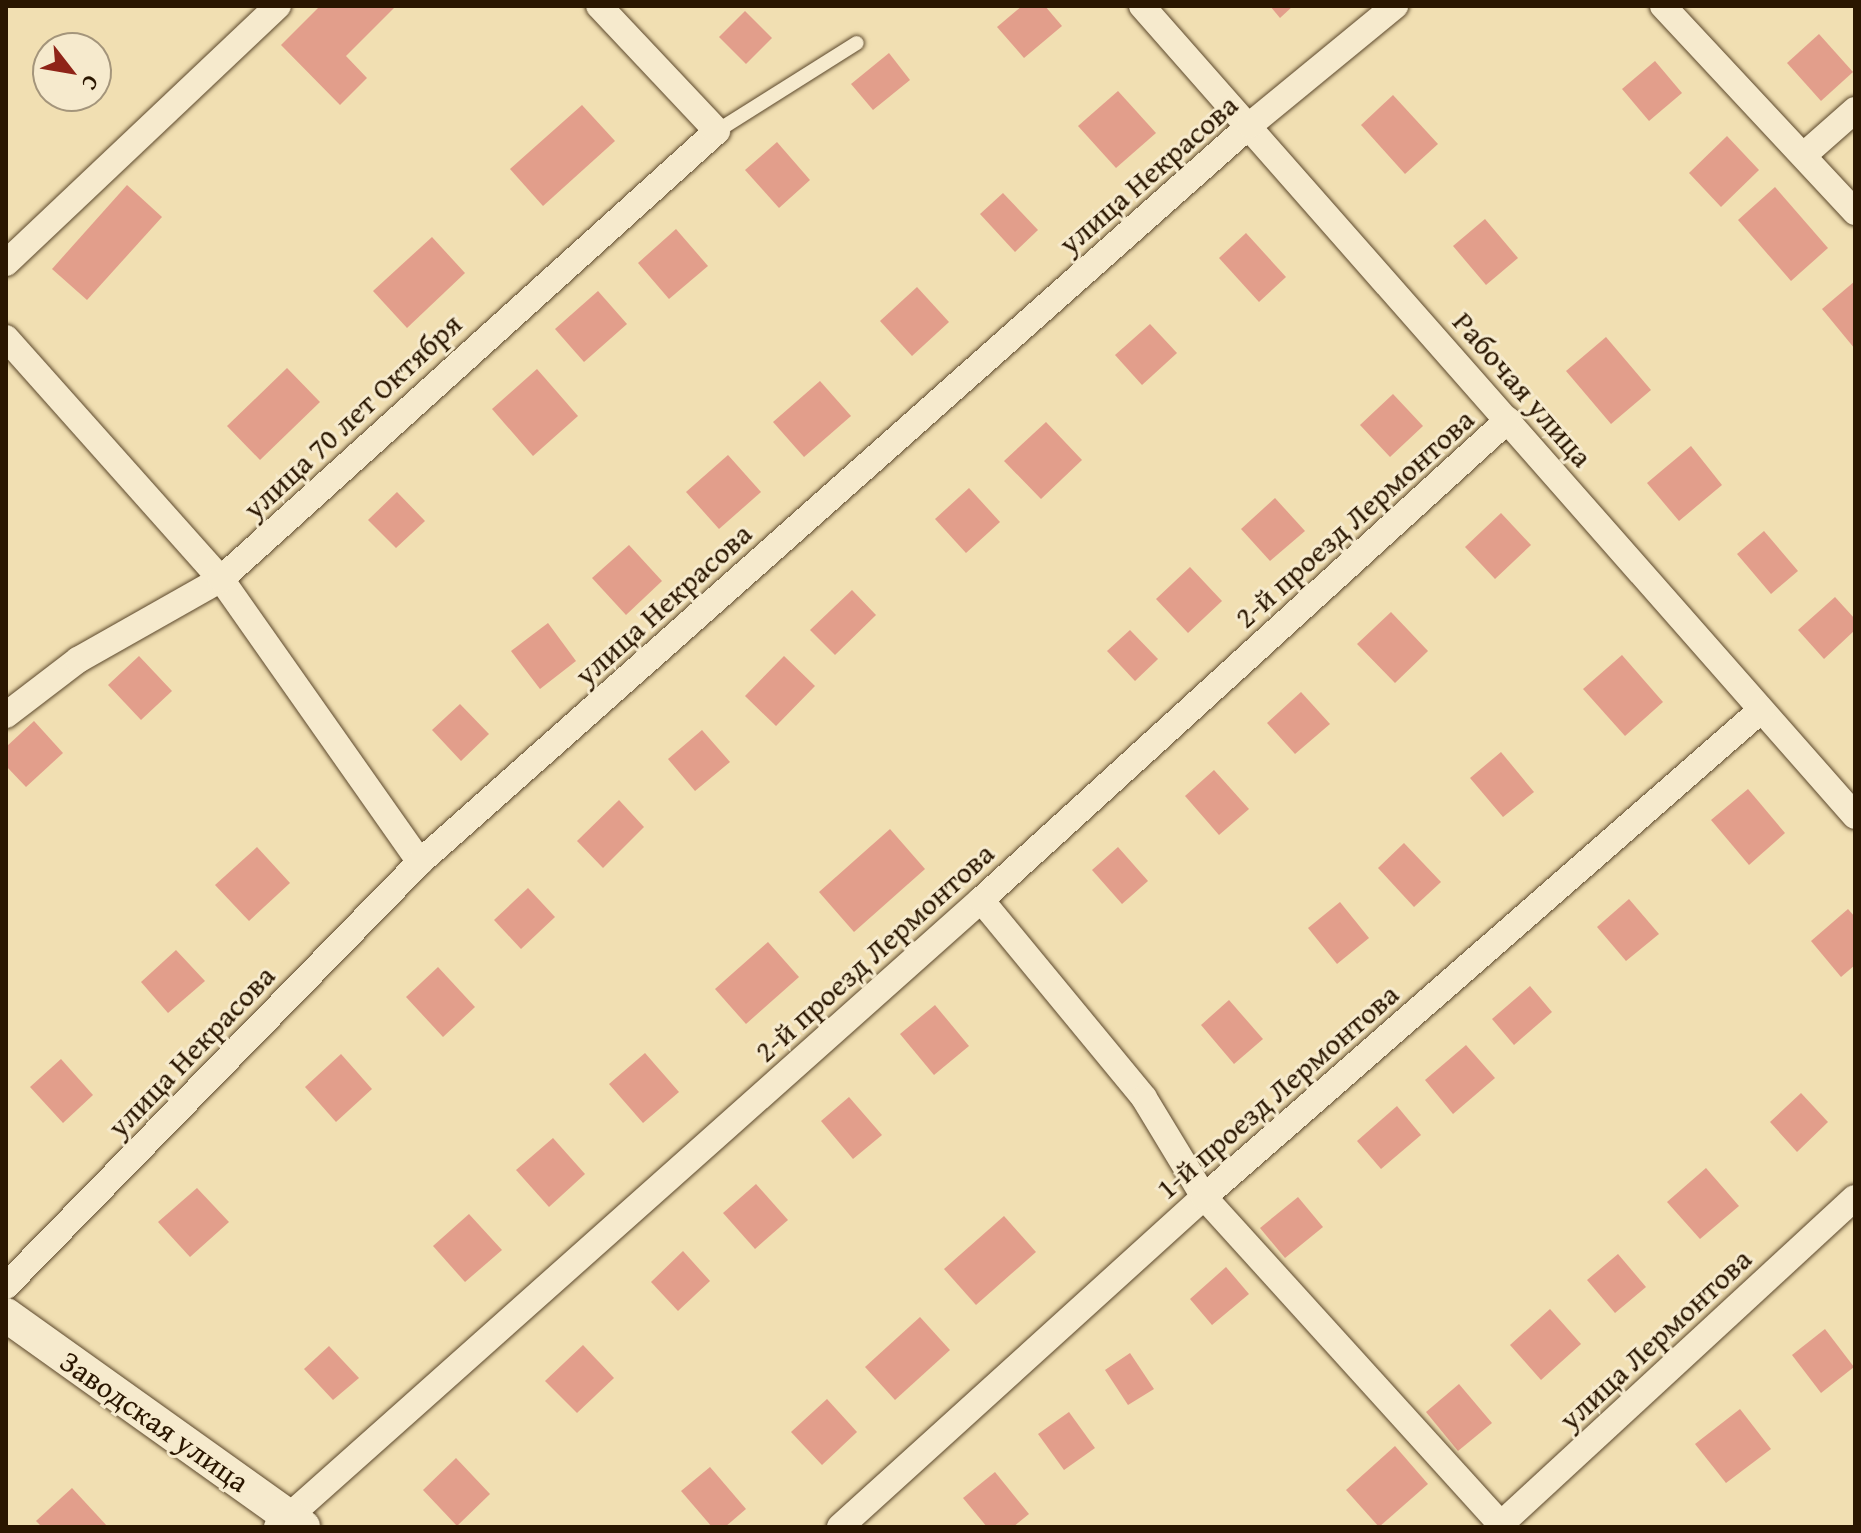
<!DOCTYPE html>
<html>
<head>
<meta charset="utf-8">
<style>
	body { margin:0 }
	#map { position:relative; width:1861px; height:1533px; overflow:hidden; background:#f1dfb2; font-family:"Gentium Book Plus",serif }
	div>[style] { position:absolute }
	.building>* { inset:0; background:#e29e8b }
	.roads { filter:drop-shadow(0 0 2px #5c482c) drop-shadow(0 0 2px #5c482c) }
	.service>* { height:14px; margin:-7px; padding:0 7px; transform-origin:7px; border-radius:7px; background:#f6eacd }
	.minor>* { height:26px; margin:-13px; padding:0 13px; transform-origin:13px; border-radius:13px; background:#f6eacd }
	.tertiary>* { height:34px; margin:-17px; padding:0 17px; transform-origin:17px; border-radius:17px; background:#f6eacd }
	span { translate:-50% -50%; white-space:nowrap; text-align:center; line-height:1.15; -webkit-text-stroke:6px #f6eacd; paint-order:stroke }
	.street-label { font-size:30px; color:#2a1600 }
	.frame { position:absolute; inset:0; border:8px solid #2a1600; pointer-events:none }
	.north { position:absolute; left:32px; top:32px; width:80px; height:80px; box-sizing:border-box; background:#f6eacd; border:2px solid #a4957b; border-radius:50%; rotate:121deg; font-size:22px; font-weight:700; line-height:32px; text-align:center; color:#2a1600 }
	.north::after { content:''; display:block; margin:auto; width:28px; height:36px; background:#8f2418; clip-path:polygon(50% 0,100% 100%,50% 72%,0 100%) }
</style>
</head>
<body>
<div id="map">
	<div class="building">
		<div style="clip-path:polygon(320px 6px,396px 6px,346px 56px,367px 78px,340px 105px,281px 45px)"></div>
		<div style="clip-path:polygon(1022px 6px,1045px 6px,1062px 26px,1024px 58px,997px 27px)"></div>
		<div style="clip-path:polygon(1270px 6px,1293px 6px,1280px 18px)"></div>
		<div style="clip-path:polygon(745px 11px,772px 38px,746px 64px,719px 37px)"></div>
		<div style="clip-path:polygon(1819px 34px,1853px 72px,1821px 101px,1787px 63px)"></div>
		<div style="clip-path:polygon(889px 53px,910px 80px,873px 110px,851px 84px)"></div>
		<div style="clip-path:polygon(1655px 61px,1682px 93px,1649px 121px,1622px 89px)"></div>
		<div style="clip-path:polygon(1118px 91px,1156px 133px,1116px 168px,1078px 126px)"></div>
		<div style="clip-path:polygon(1393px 95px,1438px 144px,1405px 174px,1361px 125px)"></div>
		<div style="clip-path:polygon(582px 105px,615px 141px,543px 206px,510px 169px)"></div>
		<div style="clip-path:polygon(1727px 136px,1759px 170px,1721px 207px,1689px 173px)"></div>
		<div style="clip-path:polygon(777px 142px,810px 180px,779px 208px,745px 170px)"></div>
		<div style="clip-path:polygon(127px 185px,162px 217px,87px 300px,52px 269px)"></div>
		<div style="clip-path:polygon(1775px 187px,1828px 248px,1791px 281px,1738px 220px)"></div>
		<div style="clip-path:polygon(1003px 193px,1038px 230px,1015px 252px,980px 214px)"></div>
		<div style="clip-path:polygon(1485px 219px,1518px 258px,1486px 285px,1453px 246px)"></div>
		<div style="clip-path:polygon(676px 229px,708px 266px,669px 299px,638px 263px)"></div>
		<div style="clip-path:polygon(1246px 233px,1286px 277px,1259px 302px,1219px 258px)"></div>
		<div style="clip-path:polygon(432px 237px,465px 273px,407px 328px,373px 291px)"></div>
		<div style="clip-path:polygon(1855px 281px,1855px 349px,1822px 309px)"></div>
		<div style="clip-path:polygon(917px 287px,949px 322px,912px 356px,880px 321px)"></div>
		<div style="clip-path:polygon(598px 291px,627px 324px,584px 362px,555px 329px)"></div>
		<div style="clip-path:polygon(1150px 324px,1177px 353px,1142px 385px,1115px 355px)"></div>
		<div style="clip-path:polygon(1606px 337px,1651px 390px,1611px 424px,1566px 371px)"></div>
		<div style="clip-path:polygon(287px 368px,320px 402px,260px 460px,227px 426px)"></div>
		<div style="clip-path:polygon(537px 369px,578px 416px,533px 456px,492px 409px)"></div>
		<div style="clip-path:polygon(820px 381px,851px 416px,804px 457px,773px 422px)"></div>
		<div style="clip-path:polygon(1393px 394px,1423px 426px,1390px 457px,1360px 425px)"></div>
		<div style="clip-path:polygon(1046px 422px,1082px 460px,1041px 499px,1004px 461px)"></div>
		<div style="clip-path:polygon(1691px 446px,1722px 485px,1679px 521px,1647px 483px)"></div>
		<div style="clip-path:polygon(728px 455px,761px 492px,719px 529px,686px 492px)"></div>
		<div style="clip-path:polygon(969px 488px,1000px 522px,966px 553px,935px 519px)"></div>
		<div style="clip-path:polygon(397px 492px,425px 521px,396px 548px,368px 520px)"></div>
		<div style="clip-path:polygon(1275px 498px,1305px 531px,1270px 561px,1241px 529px)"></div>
		<div style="clip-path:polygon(1501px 513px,1531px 545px,1495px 579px,1465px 547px)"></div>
		<div style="clip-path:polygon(1764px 531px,1798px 571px,1771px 594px,1737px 554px)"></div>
		<div style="clip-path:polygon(629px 545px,662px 581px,626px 615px,592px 578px)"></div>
		<div style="clip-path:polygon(1190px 567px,1222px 601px,1188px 633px,1156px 599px)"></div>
		<div style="clip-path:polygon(852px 590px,876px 615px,835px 655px,810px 630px)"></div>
		<div style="clip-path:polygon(1835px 597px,1855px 619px,1855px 630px,1824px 659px,1798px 630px)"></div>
		<div style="clip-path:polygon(1391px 612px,1428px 651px,1395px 683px,1357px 644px)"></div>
		<div style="clip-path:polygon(548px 623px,576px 661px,540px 689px,511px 651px)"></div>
		<div style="clip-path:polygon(1130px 630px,1158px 659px,1135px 681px,1107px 651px)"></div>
		<div style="clip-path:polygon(1622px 655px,1663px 702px,1625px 736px,1583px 689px)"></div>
		<div style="clip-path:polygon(139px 656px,172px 691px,141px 720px,108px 685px)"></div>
		<div style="clip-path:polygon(784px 656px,815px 686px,776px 726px,745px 696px)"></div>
		<div style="clip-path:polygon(1301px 692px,1330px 724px,1295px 754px,1267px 723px)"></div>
		<div style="clip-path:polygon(460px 704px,489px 734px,461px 761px,432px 730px)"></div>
		<div style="clip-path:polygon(34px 721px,63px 753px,26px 787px,6px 766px,6px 747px)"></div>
		<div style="clip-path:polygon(702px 730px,730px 762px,695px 791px,668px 759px)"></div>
		<div style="clip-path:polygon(1501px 752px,1534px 792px,1503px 817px,1470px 778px)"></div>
		<div style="clip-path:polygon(1214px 770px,1249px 809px,1219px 835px,1185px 796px)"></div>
		<div style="clip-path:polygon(1748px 789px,1785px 833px,1749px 865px,1711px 820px)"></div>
		<div style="clip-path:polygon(619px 800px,644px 827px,603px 868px,577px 841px)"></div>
		<div style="clip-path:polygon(890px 829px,925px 869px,854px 932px,819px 892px)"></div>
		<div style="clip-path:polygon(1404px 843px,1441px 882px,1414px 907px,1378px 868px)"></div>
		<div style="clip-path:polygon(257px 847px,290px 883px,249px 921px,215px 885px)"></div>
		<div style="clip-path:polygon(1118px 847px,1148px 881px,1122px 904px,1092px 870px)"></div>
		<div style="clip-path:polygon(528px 888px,555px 917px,521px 949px,494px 920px)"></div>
		<div style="clip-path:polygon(1629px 899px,1659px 934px,1626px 961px,1597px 927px)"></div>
		<div style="clip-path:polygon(1340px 902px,1369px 938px,1337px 964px,1308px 928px)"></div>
		<div style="clip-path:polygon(1848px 909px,1855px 917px,1855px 965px,1841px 977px,1811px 941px)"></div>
		<div style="clip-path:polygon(768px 942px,799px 977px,746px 1024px,715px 989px)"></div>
		<div style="clip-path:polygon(176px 950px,205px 981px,168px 1013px,141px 982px)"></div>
		<div style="clip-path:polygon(438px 967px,475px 1007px,443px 1037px,406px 997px)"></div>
		<div style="clip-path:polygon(1530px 986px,1552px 1012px,1514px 1045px,1492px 1019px)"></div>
		<div style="clip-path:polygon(1229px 1000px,1263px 1039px,1234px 1064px,1201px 1025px)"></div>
		<div style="clip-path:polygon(935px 1005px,969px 1046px,934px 1075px,900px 1034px)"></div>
		<div style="clip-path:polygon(1466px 1045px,1495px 1078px,1453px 1114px,1425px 1080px)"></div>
		<div style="clip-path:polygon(645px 1053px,679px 1092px,643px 1123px,609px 1084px)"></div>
		<div style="clip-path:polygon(341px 1054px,372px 1089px,336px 1122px,305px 1087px)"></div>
		<div style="clip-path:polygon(61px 1059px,93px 1095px,63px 1123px,30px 1087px)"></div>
		<div style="clip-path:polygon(1801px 1093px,1828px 1122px,1797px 1152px,1770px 1122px)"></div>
		<div style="clip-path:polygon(849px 1097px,882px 1135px,853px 1159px,821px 1121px)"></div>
		<div style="clip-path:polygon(1397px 1106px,1421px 1135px,1381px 1169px,1357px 1141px)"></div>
		<div style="clip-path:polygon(553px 1138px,585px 1174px,549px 1207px,516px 1170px)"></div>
		<div style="clip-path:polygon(1706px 1168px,1739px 1206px,1700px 1239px,1667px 1202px)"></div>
		<div style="clip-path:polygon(756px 1184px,788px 1220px,755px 1249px,723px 1213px)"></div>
		<div style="clip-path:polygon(197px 1188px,229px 1222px,190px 1257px,158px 1222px)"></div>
		<div style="clip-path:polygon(1298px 1197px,1323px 1227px,1285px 1258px,1260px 1228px)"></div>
		<div style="clip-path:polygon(469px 1214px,502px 1250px,465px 1282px,433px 1246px)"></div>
		<div style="clip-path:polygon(1004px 1216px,1036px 1252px,976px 1305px,944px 1269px)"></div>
		<div style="clip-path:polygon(683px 1251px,710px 1281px,678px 1311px,651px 1282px)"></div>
		<div style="clip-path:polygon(1618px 1254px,1646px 1287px,1615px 1313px,1587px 1280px)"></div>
		<div style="clip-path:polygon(1226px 1267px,1249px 1294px,1212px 1325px,1190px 1299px)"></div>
		<div style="clip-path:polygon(1550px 1309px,1581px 1344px,1541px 1380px,1510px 1345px)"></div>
		<div style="clip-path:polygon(920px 1317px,950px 1350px,895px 1400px,865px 1367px)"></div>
		<div style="clip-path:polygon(1825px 1329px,1854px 1367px,1821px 1393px,1792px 1355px)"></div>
		<div style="clip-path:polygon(583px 1345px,614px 1378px,577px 1413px,545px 1381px)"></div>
		<div style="clip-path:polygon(329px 1346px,359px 1378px,333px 1400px,304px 1369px)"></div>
		<div style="clip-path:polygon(1130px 1353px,1154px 1389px,1128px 1405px,1105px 1370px)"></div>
		<div style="clip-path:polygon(1459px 1384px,1492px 1423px,1458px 1451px,1426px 1412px)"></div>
		<div style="clip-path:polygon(827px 1399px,857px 1432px,822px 1465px,791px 1432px)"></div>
		<div style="clip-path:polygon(1740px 1409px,1771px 1449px,1726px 1483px,1695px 1444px)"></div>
		<div style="clip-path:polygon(1069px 1412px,1095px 1448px,1064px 1470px,1038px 1434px)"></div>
		<div style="clip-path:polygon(1395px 1446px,1428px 1484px,1379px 1527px,1346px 1490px)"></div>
		<div style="clip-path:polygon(456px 1458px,490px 1494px,457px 1526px,423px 1490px)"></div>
		<div style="clip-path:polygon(710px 1467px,746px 1509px,725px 1527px,712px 1527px,681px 1491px)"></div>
		<div style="clip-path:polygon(995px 1472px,1029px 1514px,1013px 1527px,987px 1527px,963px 1498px)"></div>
		<div style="clip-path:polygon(72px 1488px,108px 1527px,42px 1527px,36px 1521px)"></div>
	</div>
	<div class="roads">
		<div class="service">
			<div style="left:717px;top:131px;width:165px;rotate:-32.2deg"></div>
		</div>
		<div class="minor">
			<div style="left:1142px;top:6px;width:1079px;rotate:48.64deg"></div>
			<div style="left:1663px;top:6px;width:282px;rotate:47deg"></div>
			<div style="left:1804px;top:155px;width:68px;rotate:-41.4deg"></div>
			<div style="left:6px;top:263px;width:374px;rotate:-43.4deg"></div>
			<div style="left:6px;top:338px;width:323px;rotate:48.3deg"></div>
			<div style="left:221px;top:579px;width:346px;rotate:54.9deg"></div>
			<div style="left:6px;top:715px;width:91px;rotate:-37.4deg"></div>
			<div style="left:78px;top:660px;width:164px;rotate:-29.5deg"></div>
			<div style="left:221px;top:579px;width:668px;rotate:-42.09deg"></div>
			<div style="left:717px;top:131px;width:172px;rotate:-133.3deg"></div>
			<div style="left:981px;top:900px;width:256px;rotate:50.5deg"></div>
			<div style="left:1144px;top:1098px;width:116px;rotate:58.8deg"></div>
			<div style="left:1204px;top:1197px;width:442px;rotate:47.8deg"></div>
			<div style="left:6px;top:1286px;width:593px;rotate:-45.68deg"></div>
			<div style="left:420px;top:862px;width:1110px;rotate:-41.6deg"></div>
			<div style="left:1250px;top:125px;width:188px;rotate:-39.4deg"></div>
			<div style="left:277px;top:1527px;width:943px;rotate:-41.69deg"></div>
			<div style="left:981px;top:900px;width:713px;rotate:-42.33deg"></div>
			<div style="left:840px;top:1527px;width:491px;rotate:-42.2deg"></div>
			<div style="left:1204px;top:1197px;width:740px;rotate:-41.16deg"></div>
			<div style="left:1498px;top:1527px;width:485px;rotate:-42.7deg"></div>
		</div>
		<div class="tertiary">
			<div style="left:6px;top:1315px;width:365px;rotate:35.5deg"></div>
		</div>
	</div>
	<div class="street-label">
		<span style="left:1148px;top:174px;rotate:-41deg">улица Некрасова</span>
		<span style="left:1523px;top:389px;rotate:49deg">Рабочая улица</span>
		<span style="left:352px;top:416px;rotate:-43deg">улица 70 лет Октября</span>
		<span style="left:1354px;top:518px;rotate:-42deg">2-й проезд Лермонтова</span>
		<span style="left:663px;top:604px;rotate:-42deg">улица Некрасова</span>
		<span style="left:874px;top:952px;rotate:-42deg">2-й проезд Лермонтова</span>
		<span style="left:191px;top:1051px;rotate:-46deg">улица Некрасова</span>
		<span style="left:1277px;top:1091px;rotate:-41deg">1-й проезд Лермонтова</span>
		<span style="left:1655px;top:1339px;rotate:-43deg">улица Лермонтова</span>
		<span style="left:155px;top:1421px;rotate:35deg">Заводская улица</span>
	</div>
	<div class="frame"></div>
	<div class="north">С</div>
</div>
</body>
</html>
